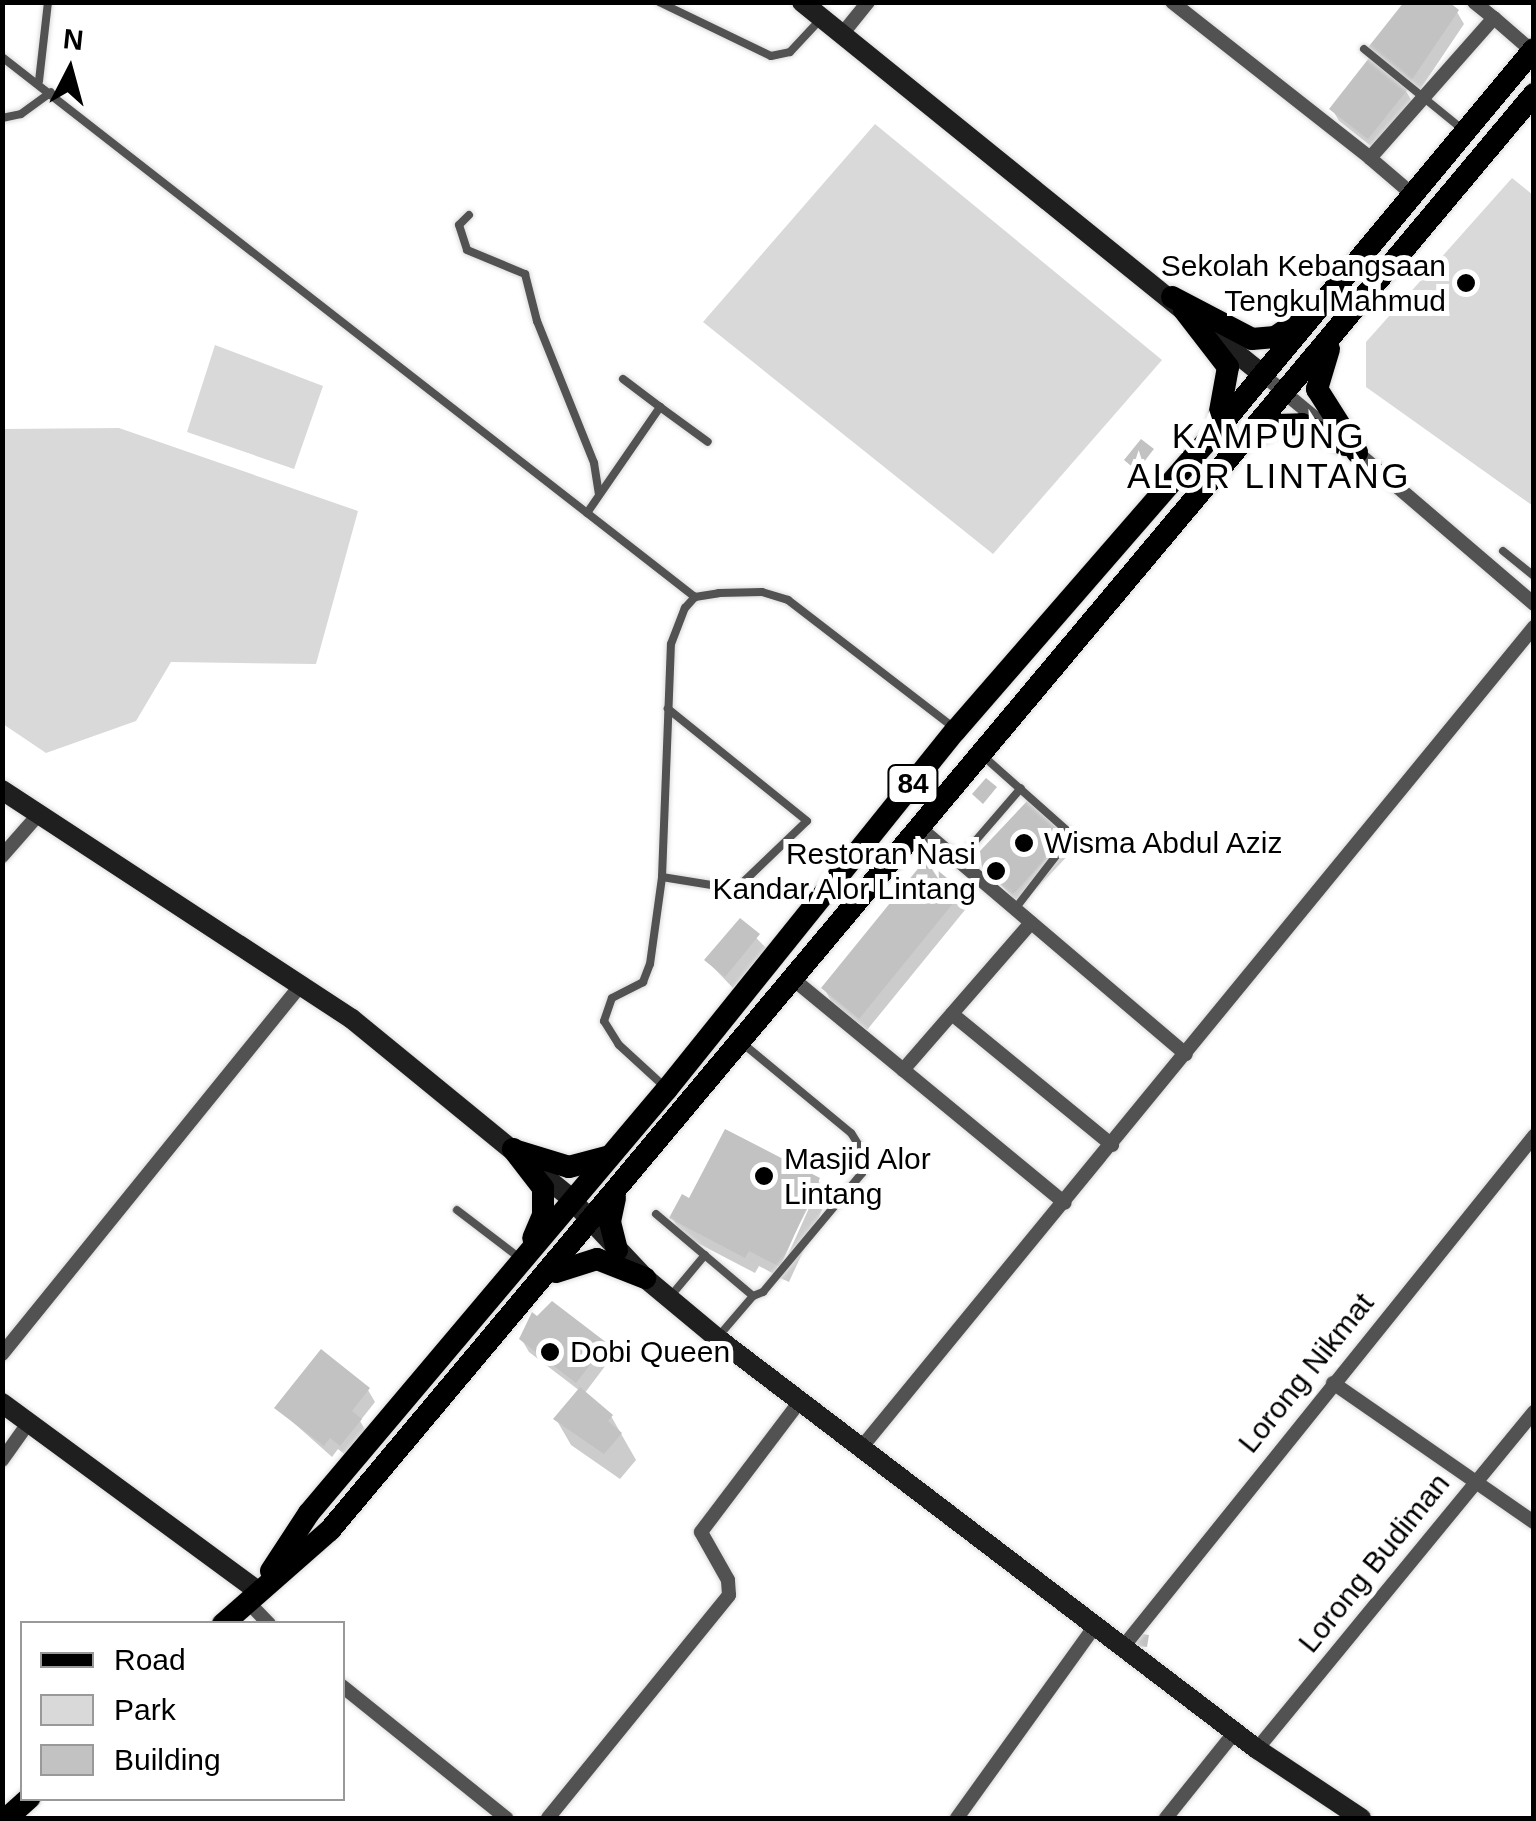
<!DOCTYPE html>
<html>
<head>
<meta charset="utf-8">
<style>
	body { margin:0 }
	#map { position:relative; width:1536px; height:1821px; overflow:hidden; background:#fff; font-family:Helvetica,sans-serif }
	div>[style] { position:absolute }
	.green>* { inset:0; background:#d9d9d9 }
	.shadow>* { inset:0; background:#0003 }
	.building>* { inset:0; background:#c2c2c2 }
	.roads { filter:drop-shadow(0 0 2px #dbdbdb) drop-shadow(0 0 2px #dbdbdb) }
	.lane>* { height:8px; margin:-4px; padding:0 4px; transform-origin:4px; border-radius:4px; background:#525252 }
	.street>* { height:14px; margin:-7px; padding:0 7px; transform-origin:7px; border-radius:7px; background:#525252 }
	.secondary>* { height:20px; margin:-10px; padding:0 10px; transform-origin:10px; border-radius:10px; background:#1f1f1f }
	.primary>* { height:22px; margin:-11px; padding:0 11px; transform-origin:11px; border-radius:11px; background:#000 }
	.dots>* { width:28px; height:28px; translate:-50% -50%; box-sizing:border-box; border:5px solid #fff; border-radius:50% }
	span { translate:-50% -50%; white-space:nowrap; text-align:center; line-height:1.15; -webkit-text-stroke:10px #fff; paint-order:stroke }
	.shield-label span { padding:2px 8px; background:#fff; border:2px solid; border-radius:8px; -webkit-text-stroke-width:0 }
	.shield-label { font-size:28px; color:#000; font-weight:700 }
	.poi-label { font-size:30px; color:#000 }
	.right { translate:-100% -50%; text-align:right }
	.left { translate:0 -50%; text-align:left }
	.street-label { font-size:30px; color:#000 }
	.quarter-label { font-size:35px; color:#000; letter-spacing:2.5px }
	.frame { position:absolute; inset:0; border:5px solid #000; pointer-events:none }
	.legend { position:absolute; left:20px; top:1621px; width:325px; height:180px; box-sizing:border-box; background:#fff; border:2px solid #999; margin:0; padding:12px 18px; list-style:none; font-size:30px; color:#000 }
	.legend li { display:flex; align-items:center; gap:20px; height:50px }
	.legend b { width:50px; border:2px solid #999 }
	.north { position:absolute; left:20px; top:20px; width:100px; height:100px; -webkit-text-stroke:8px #fff; paint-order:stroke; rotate:6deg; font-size:28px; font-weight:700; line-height:40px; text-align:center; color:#000 }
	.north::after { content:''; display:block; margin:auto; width:35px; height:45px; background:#000; clip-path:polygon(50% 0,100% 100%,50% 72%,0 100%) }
</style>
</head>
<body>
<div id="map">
	<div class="green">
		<div style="clip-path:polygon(875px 124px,1162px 360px,993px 554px,703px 322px)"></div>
		<div style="clip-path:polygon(1512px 178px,1533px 195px,1533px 506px,1366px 387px,1366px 342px)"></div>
		<div style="clip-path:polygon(215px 345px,323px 386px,294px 469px,187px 432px)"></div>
		<div style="clip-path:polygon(119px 428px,358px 511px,316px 664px,171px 662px,136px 721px,46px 753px,3px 724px,3px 429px)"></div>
	</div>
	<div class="shadow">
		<div style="clip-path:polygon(1457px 12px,1464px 24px,1417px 94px,1401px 82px,1413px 103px,1376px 150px,1339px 121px,1332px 109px)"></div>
		<div style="clip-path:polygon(1152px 451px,1138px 471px,1128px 463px)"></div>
		<div style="clip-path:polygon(1067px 836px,1074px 849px,1020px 906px,985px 867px)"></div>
		<div style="clip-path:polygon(962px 893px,969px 905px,867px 1030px,831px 1001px,824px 988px)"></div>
		<div style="clip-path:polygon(740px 921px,766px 948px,733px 988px,707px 961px)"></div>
		<div style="clip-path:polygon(818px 1180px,828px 1197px,789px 1282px,778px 1277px,819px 1186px,774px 1274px,759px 1266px,755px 1273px,682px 1235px,672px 1218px,690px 1201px)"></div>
		<div style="clip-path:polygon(533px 1315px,605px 1344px,612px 1357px,584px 1394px,611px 1416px,636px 1460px,620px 1479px,571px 1445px,556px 1419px,580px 1391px,529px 1352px,522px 1340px)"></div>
		<div style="clip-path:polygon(368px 1390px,375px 1402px,360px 1421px,367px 1433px,348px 1457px,338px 1449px,332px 1457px,277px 1408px)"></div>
	</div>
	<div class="building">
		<div style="clip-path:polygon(1404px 2px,1449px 2px,1459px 10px,1409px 84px,1366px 50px)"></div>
		<div style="clip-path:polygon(1369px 58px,1408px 89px,1368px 139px,1329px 109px)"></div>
		<div style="clip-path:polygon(1141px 439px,1154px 449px,1136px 470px,1124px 460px)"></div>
		<div style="clip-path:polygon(986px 778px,997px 787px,983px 804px,972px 794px)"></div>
		<div style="clip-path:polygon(1029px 799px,1069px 835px,1012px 895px,982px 868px,980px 851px)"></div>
		<div style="clip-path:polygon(925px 860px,963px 891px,859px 1019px,821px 988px)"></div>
		<div style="clip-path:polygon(740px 918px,760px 934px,725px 977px,704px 960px)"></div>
		<div style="clip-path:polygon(725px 1129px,820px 1178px,780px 1267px,749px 1251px,745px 1258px,669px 1218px,682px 1194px,689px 1198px)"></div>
		<div style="clip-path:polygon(552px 1301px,607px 1343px,576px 1383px,519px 1339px,532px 1312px,537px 1316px)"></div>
		<div style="clip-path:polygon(321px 1349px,370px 1388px,352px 1411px,362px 1419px,340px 1446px,330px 1438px,324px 1446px,274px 1408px)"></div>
		<div style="clip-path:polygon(580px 1387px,613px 1415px,608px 1421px,622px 1433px,604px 1454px,553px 1419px)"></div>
		<div style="clip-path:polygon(1137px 1633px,1149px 1635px,1147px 1647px,1135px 1646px)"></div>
	</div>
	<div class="roads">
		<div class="lane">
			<div style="left:659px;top:2px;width:124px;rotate:25.7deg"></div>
			<div style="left:771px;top:56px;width:19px;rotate:-12deg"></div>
			<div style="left:790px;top:52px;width:42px;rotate:-46.9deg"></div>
			<div style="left:1364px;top:49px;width:125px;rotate:39.2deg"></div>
			<div style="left:2px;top:57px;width:879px;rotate:37.93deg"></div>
			<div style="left:39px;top:81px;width:80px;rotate:-83.5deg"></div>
			<div style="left:2px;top:118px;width:19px;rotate:-12deg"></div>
			<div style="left:21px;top:114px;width:37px;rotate:-36deg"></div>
			<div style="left:469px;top:215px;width:14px;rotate:135deg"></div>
			<div style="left:459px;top:225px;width:26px;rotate:72deg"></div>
			<div style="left:467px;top:250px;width:63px;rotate:22.5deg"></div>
			<div style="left:525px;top:274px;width:49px;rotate:75.7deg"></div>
			<div style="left:537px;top:321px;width:153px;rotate:68.1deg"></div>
			<div style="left:594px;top:463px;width:32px;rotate:81deg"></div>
			<div style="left:623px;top:379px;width:46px;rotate:37.1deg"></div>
			<div style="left:587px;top:513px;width:129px;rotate:-55.4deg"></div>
			<div style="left:660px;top:407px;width:59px;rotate:36.1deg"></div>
			<div style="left:1503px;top:551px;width:40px;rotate:39deg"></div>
			<div style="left:982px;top:755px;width:120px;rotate:41.6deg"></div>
			<div style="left:1072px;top:835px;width:93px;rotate:127.6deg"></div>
			<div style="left:958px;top:861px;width:96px;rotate:-49.2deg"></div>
			<div style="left:662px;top:877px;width:75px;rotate:9.2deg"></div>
			<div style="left:736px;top:889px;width:98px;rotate:-43.8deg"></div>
			<div style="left:807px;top:821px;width:179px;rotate:-141.1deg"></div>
			<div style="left:666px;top:1088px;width:64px;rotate:-137.5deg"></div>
			<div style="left:619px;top:1045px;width:28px;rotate:-122deg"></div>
			<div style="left:604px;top:1021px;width:24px;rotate:-71deg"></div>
			<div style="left:612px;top:998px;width:35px;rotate:-27deg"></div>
			<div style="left:643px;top:982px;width:19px;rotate:-69deg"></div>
			<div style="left:650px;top:964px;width:88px;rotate:-82.1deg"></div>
			<div style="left:662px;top:877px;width:233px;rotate:-87.8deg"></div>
			<div style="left:671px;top:644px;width:39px;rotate:-69deg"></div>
			<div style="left:685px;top:608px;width:15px;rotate:-48deg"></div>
			<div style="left:695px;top:597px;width:24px;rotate:-9deg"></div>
			<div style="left:719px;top:593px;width:43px;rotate:-1.3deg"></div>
			<div style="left:762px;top:592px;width:27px;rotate:17deg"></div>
			<div style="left:788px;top:600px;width:208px;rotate:37.6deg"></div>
			<div style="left:457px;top:1210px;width:81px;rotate:37.4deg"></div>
			<div style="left:656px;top:1214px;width:127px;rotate:40.2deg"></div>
			<div style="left:753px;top:1296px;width:11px;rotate:-22deg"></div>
			<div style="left:763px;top:1292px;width:155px;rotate:-50.2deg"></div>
			<div style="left:862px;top:1173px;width:21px;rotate:-87deg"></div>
			<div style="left:863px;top:1152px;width:22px;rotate:-122deg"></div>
			<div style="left:851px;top:1133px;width:143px;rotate:-140.4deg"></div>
			<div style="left:669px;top:1298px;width:56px;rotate:-50.1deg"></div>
			<div style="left:717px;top:1338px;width:55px;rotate:-49.4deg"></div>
		</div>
		<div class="street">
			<div style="left:1172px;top:2px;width:252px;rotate:38.2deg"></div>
			<div style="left:1474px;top:2px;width:26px;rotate:39deg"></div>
			<div style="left:843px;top:33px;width:40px;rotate:-51deg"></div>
			<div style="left:1412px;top:194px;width:55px;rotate:-139.4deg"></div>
			<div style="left:1370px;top:158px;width:187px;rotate:-48.5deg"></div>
			<div style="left:1494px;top:18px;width:50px;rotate:41deg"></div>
			<div style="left:1262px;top:374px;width:89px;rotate:39.6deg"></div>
			<div style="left:1352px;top:448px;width:240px;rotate:40.6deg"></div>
			<div style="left:920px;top:828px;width:349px;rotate:40.4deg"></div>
			<div style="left:2px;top:856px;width:56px;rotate:-48.6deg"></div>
			<div style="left:793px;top:979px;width:352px;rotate:39.5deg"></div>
			<div style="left:952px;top:1014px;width:207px;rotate:39.3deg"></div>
			<div style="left:903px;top:1070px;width:195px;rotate:-49deg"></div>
			<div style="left:2px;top:1354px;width:475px;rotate:-51deg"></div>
			<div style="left:1333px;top:1383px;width:244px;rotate:34.7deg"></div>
			<div style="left:861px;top:1448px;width:1062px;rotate:-50.66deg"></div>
			<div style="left:2px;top:1460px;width:47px;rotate:-54.6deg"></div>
			<div style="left:247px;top:1601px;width:32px;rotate:46deg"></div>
			<div style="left:1123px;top:1647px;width:656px;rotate:-51.19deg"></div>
			<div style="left:342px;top:1686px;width:211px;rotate:38.8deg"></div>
			<div style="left:1257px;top:1749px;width:436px;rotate:-50.6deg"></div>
			<div style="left:548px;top:1818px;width:287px;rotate:-50.9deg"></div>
			<div style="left:729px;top:1595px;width:15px;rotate:-94deg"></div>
			<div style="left:728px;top:1580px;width:55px;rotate:-119.4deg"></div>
			<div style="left:701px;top:1532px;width:164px;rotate:-52.9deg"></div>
			<div style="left:957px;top:1818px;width:236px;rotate:-54.3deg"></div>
			<div style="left:1166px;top:1818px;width:110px;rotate:-51.3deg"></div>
		</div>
		<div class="secondary">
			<div style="left:802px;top:2px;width:592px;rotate:38.96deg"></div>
			<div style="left:2px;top:790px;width:418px;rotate:33.2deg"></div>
			<div style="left:352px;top:1019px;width:279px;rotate:39.3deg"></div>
			<div style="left:568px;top:1196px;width:112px;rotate:46.8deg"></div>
			<div style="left:645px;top:1278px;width:94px;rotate:39.8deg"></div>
			<div style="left:717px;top:1338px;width:679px;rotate:37.28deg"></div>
			<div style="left:1257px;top:1749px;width:125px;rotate:33.6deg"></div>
			<div style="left:2px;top:1403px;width:318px;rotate:36.3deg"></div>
		</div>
		<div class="primary">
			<div style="left:1172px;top:297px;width:90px;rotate:27.7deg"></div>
			<div style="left:1252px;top:339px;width:23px;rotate:-5deg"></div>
			<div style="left:1275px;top:337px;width:23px;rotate:-34deg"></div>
			<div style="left:1184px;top:310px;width:72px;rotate:52.3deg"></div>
			<div style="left:1228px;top:367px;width:56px;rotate:100.3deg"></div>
			<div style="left:1329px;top:349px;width:42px;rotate:106.7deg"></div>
			<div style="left:1317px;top:389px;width:75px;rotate:57.6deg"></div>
			<div style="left:1255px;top:437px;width:25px;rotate:-29deg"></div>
			<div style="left:1277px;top:425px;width:25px;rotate:-2deg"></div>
			<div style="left:1302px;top:424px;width:48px;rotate:26deg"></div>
			<div style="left:513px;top:1149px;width:49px;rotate:52.4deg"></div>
			<div style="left:543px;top:1188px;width:27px;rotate:90deg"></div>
			<div style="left:543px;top:1215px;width:25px;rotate:113deg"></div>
			<div style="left:517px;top:1151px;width:54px;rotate:17.1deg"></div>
			<div style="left:569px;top:1167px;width:42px;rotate:-15deg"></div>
			<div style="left:615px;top:1198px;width:25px;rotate:102deg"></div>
			<div style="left:610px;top:1222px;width:29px;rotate:76deg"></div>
			<div style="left:556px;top:1272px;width:43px;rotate:-17.6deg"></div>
			<div style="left:597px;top:1259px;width:52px;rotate:21.6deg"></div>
			<div style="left:271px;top:1571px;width:69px;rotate:-56.8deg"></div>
			<div style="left:309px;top:1513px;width:555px;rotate:-49.82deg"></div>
			<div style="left:667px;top:1089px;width:461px;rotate:-51.2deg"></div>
			<div style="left:956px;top:730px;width:390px;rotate:-49deg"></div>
			<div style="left:1212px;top:436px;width:503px;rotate:-50.24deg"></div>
			<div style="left:223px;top:1624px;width:142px;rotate:-41.3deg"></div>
			<div style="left:330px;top:1530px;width:1874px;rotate:-50.02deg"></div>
			<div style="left:7px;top:1818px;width:30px;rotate:-42deg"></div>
		</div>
	</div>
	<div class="dots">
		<div style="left:1466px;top:283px;background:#000"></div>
		<div style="left:1024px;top:843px;background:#000"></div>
		<div style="left:996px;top:871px;background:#000"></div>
		<div style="left:764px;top:1176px;background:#000"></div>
		<div style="left:550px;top:1352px;background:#000"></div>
	</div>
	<div class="shield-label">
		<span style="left:913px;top:784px">84</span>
	</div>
	<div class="poi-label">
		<span class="right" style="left:1446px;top:283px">Sekolah Kebangsaan<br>Tengku Mahmud</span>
		<span class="left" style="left:1044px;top:843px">Wisma Abdul Aziz</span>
		<span class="right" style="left:976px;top:871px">Restoran Nasi<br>Kandar Alor Lintang</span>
		<span class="left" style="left:784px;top:1176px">Masjid Alor<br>Lintang</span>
		<span class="left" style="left:570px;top:1352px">Dobi Queen</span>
	</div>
	<div class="street-label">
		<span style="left:1306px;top:1373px;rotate:-51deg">Lorong Nikmat</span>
		<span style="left:1374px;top:1563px;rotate:-51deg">Lorong Budiman</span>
	</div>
	<div class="quarter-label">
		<span style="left:1269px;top:456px">KAMPUNG<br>ALOR LINTANG</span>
	</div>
	<div class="frame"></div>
	<ul class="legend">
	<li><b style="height:12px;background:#000"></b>Road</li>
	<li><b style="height:28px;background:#d9d9d9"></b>Park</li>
	<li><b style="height:28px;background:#c2c2c2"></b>Building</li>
	</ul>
	<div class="north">N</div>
</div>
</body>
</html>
